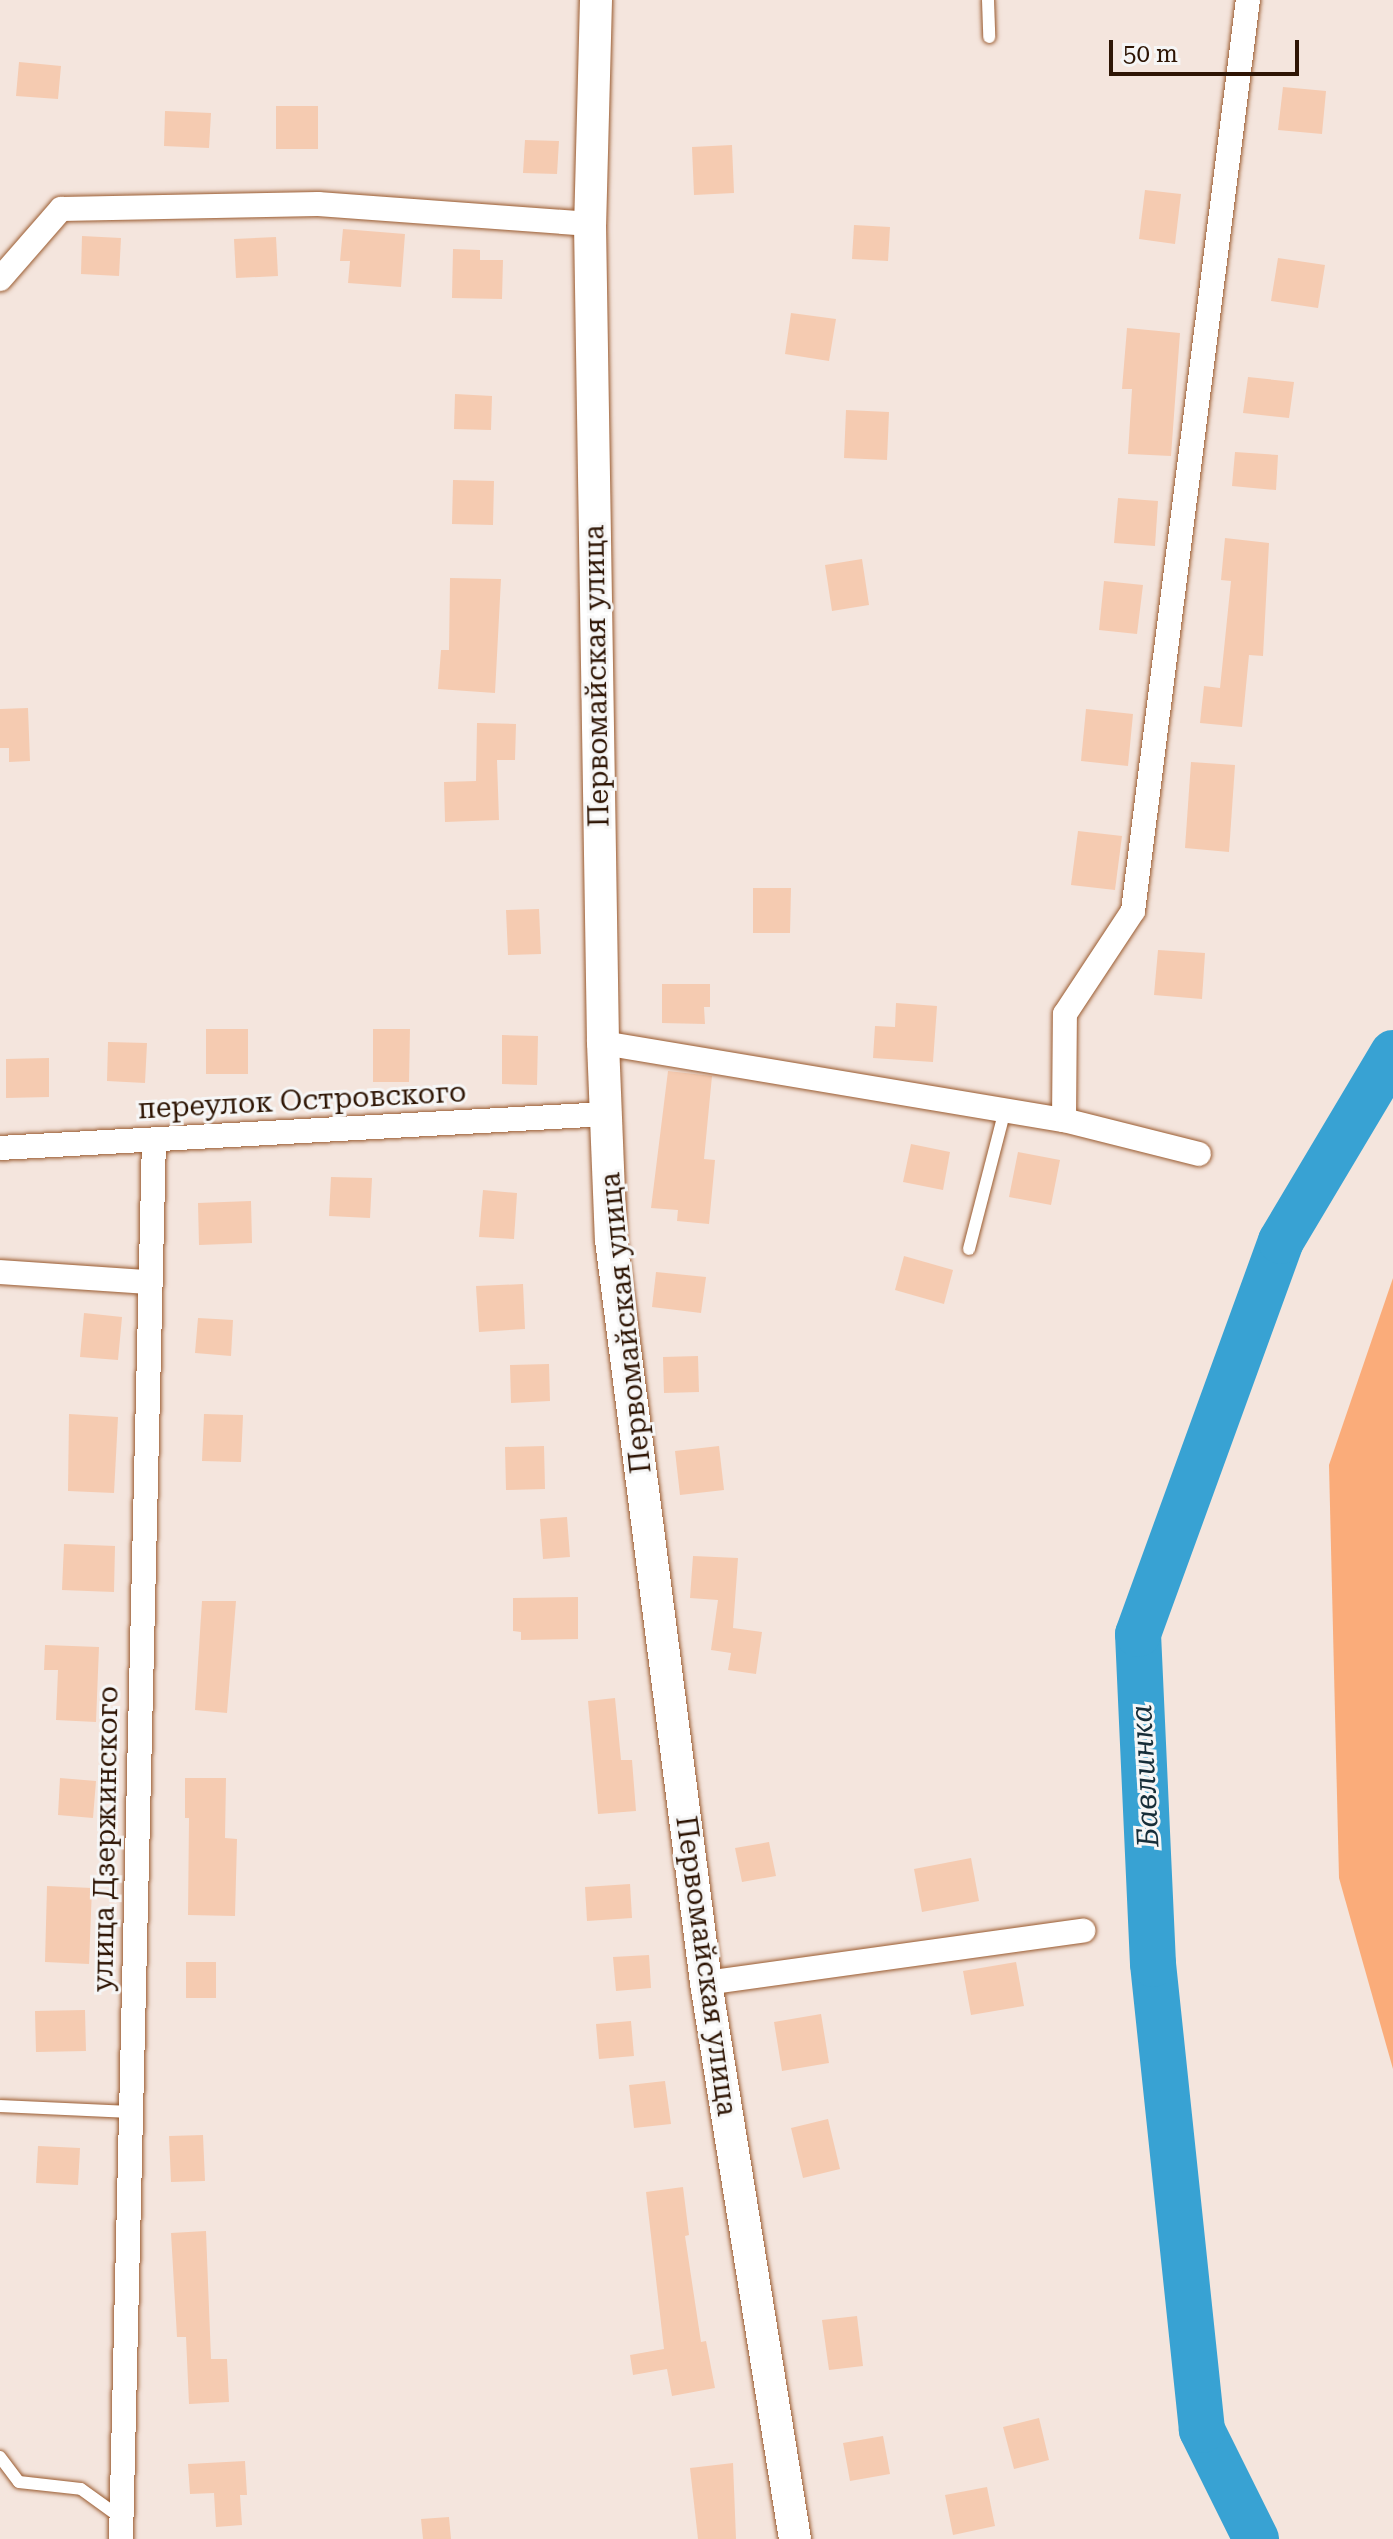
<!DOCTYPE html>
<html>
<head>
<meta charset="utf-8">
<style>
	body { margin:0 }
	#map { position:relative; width:1393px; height:2539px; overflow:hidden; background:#f4e5dd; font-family:"Roboto Serif",serif }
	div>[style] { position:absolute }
	.green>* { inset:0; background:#faac7a }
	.river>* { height:46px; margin:-23px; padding:0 23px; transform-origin:23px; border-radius:23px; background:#38a2d3 }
	.building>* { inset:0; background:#f5cbb1 }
	.roads { filter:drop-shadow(0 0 2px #9a5b30) drop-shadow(0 0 2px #9a5b30) }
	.service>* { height:12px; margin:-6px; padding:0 6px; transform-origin:6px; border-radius:6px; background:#fff }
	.minor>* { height:24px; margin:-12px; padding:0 12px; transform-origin:12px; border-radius:12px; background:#fff }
	.tertiary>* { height:32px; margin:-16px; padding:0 16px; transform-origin:16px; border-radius:16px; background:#fff }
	span { translate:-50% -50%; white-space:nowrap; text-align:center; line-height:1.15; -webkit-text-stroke:6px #f6f6f6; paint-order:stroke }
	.street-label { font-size:28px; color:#2e1504 }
	.water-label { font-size:30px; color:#162d38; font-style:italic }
	.scale { position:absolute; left:1109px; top:40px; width:190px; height:36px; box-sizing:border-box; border:4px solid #2e1504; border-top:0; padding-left:10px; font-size:24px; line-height:28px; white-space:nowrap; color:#2e1504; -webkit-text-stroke:6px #f6f6f6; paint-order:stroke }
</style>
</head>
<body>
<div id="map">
	<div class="green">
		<div style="clip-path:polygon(1393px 1278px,1393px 2069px,1339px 1878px,1329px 1465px)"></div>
	</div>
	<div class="river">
		<div style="left:1256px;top:2539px;width:122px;rotate:-116.4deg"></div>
		<div style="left:1202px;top:2430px;width:469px;rotate:-96deg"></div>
		<div style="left:1153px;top:1964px;width:330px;rotate:-92.6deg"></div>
		<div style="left:1138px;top:1634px;width:418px;rotate:-70deg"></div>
		<div style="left:1281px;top:1241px;width:219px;rotate:-59.2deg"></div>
	</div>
	<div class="building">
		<div style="clip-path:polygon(19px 62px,61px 66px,58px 99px,16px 96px)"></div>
		<div style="clip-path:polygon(1283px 87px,1326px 91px,1322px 134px,1278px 130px)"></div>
		<div style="clip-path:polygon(276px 106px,318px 106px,318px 149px,276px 149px)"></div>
		<div style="clip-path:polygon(165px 111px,211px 113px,209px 148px,164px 146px)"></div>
		<div style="clip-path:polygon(525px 140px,559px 141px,557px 174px,523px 173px)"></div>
		<div style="clip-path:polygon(732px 145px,734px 193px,694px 195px,692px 147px)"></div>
		<div style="clip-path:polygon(1145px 190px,1181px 194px,1175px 244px,1139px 239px)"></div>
		<div style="clip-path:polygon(854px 225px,890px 227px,888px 261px,852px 259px)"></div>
		<div style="clip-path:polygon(343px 229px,405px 234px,401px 287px,348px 283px,350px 261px,340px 261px)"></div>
		<div style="clip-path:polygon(82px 236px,121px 238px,119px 276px,81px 274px)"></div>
		<div style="clip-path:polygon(276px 237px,278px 276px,236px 278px,234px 239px)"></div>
		<div style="clip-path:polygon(453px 249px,480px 250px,480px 260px,503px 260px,502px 299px,452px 298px)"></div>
		<div style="clip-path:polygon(1278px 258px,1325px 265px,1318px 308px,1271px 301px)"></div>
		<div style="clip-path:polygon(791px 313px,836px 319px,829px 361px,785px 354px)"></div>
		<div style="clip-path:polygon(1127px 328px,1180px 333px,1171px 456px,1128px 454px,1132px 389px,1122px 389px)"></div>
		<div style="clip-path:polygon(1248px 377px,1294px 382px,1289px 418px,1243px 413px)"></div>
		<div style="clip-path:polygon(455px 394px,492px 396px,491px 430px,454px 429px)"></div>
		<div style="clip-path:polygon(846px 410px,889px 412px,887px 460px,844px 458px)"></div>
		<div style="clip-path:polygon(1235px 452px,1278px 455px,1276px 490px,1232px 486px)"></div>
		<div style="clip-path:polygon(453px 480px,494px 481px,493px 525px,452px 524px)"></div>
		<div style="clip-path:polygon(1118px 498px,1158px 501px,1155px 546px,1114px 543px)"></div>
		<div style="clip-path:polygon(1225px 538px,1269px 543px,1263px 656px,1249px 655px,1242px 727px,1200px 723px,1204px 686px,1220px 688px,1231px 581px,1221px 580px)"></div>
		<div style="clip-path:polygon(862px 559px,869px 605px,832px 611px,825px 565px)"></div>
		<div style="clip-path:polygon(450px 578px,501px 579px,495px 693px,438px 689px,441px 650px,449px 650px)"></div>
		<div style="clip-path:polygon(1104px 581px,1143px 585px,1137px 634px,1099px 630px)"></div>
		<div style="clip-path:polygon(28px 708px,30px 761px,9px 762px,9px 748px,0 748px,0 709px)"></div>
		<div style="clip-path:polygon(1086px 709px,1133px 714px,1128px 766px,1081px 761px)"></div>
		<div style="clip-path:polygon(477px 723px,516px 724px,515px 760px,497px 760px,499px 820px,445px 822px,444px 782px,476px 781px)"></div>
		<div style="clip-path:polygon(1191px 762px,1235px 765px,1229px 852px,1185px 848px)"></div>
		<div style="clip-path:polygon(1078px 831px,1122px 836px,1115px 890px,1071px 885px)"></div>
		<div style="clip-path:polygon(753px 888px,791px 888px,790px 933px,753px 933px)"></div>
		<div style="clip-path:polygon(539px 909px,541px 954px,508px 955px,506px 910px)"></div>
		<div style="clip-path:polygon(1158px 950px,1205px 953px,1202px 999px,1154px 995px)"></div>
		<div style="clip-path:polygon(662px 984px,710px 984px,710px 1007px,704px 1007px,705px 1024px,662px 1023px)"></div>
		<div style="clip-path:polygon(896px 1003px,937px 1006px,933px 1062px,873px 1058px,875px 1026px,895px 1027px)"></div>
		<div style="clip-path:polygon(206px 1029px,248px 1029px,248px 1074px,206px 1074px)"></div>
		<div style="clip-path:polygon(373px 1029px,410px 1029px,409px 1082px,373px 1082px)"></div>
		<div style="clip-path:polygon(502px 1035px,538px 1036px,537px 1085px,502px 1084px)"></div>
		<div style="clip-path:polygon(108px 1042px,147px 1043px,145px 1083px,107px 1081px)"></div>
		<div style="clip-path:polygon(49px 1058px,49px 1097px,6px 1098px,6px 1059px)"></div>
		<div style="clip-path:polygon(668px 1071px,712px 1076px,704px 1159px,715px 1160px,709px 1224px,677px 1221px,678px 1210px,651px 1208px)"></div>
		<div style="clip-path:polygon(911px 1144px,950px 1152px,943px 1190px,903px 1182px)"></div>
		<div style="clip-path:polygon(1018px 1152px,1060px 1160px,1051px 1205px,1009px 1197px)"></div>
		<div style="clip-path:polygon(331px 1177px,372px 1178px,370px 1218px,329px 1216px)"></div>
		<div style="clip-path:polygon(483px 1190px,517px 1193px,514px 1239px,479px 1237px)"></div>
		<div style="clip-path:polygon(251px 1201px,252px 1243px,199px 1245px,198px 1203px)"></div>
		<div style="clip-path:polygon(904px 1256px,953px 1270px,944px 1304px,895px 1290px)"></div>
		<div style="clip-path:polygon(656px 1272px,706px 1277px,701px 1313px,652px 1307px)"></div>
		<div style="clip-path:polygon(523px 1284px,525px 1329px,479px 1332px,476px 1286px)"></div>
		<div style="clip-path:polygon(84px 1313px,122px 1317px,118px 1360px,80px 1357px)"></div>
		<div style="clip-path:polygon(198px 1318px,233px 1320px,231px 1356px,195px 1353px)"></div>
		<div style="clip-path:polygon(698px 1356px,699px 1392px,664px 1393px,663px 1357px)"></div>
		<div style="clip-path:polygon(549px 1364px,550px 1401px,511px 1403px,510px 1365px)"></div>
		<div style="clip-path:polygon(69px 1414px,118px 1417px,114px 1493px,68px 1491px)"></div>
		<div style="clip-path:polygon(204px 1414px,243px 1415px,241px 1462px,202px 1461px)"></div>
		<div style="clip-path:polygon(544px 1446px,545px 1489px,506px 1490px,505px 1447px)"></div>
		<div style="clip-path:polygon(719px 1446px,724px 1490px,680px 1495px,675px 1451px)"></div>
		<div style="clip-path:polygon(567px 1517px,570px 1557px,543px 1559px,540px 1519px)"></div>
		<div style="clip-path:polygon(64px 1544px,115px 1546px,114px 1592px,62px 1590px)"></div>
		<div style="clip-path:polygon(693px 1556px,738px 1558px,733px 1628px,762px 1632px,756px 1674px,728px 1670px,731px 1653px,711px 1650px,718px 1600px,690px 1598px)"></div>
		<div style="clip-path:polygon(578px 1597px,578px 1639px,521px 1640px,521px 1632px,513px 1631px,513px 1598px)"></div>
		<div style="clip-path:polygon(202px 1601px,236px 1601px,227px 1713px,195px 1710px)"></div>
		<div style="clip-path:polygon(45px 1645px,99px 1647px,96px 1722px,56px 1720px,58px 1670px,44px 1670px)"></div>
		<div style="clip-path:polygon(615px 1698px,621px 1760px,632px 1760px,636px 1811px,598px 1814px,588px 1701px)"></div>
		<div style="clip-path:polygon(60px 1778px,96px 1781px,93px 1818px,58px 1815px)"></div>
		<div style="clip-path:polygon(185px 1778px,226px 1778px,225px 1838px,237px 1839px,235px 1916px,188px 1915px,189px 1818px,185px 1818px)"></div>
		<div style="clip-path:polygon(769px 1842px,776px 1876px,742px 1882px,735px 1848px)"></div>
		<div style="clip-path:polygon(971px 1858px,979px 1901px,922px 1912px,914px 1869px)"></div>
		<div style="clip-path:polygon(630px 1884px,632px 1918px,587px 1921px,585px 1887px)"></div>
		<div style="clip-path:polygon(47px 1886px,92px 1888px,89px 1964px,45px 1962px)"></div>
		<div style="clip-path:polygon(649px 1955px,651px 1988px,616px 1991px,613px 1957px)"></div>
		<div style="clip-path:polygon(186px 1962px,216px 1962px,216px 1998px,186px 1998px)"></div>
		<div style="clip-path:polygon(1016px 1962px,1024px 2006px,971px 2015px,963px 1971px)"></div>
		<div style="clip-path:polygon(85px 2010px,86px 2051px,36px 2052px,35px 2011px)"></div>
		<div style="clip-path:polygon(821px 2014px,829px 2063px,782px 2071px,774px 2022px)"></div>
		<div style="clip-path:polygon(631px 2021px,634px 2056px,599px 2059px,596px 2024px)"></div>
		<div style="clip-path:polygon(665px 2081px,671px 2124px,634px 2128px,629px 2085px)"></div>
		<div style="clip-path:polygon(828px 2119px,840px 2169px,803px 2178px,791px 2128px)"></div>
		<div style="clip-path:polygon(203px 2135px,205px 2181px,171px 2182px,169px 2136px)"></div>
		<div style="clip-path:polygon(38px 2146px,80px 2148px,78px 2185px,36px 2183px)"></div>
		<div style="clip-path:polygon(683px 2187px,689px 2235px,685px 2236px,701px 2342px,706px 2341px,715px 2388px,672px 2396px,667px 2369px,633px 2375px,630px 2355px,664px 2349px,646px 2192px)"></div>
		<div style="clip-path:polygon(206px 2231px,211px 2359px,227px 2359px,229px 2402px,189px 2404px,186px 2337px,177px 2337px,171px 2233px)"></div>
		<div style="clip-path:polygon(857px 2316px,863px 2366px,829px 2370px,822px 2320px)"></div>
		<div style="clip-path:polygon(1039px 2418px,1049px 2460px,1014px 2469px,1003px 2427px)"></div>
		<div style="clip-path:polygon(883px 2436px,890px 2474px,850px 2481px,843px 2443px)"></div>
		<div style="clip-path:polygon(245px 2461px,247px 2495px,240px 2495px,242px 2525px,216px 2527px,214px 2493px,190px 2494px,188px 2464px)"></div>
		<div style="clip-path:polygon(733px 2463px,736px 2539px,698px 2539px,690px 2468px)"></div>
		<div style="clip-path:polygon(987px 2487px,995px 2526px,953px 2535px,945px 2495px)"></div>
		<div style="clip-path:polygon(449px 2517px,451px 2539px,423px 2539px,421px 2519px)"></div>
	</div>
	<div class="roads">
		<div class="service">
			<div style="left:988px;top:0;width:37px;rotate:88deg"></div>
			<div style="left:969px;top:1249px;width:144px;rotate:-75.5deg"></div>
			<div style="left:0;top:2106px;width:130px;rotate:2.6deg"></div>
			<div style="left:0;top:2457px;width:31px;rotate:53deg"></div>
			<div style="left:19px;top:2482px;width:62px;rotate:6.4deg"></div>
			<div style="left:81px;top:2489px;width:49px;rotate:35.9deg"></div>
		</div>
		<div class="minor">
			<div style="left:0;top:279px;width:93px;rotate:-48.9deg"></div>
			<div style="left:61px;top:209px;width:257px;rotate:-1.1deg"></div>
			<div style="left:318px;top:204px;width:273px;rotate:4.2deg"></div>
			<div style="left:603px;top:1043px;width:467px;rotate:9.5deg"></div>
			<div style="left:1064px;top:1120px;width:139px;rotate:14.1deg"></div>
			<div style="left:1064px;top:1120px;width:106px;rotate:-89.5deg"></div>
			<div style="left:1065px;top:1014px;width:123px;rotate:-56.6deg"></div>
			<div style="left:1133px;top:911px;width:918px;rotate:-82.81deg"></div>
			<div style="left:0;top:1148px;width:608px;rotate:-3.21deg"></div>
			<div style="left:0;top:1272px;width:148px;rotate:3.9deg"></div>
			<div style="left:706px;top:1983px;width:381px;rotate:-7.9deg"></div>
			<div style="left:121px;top:2539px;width:1399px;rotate:-88.65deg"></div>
		</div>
		<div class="tertiary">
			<div style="left:596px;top:0;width:224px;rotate:91.5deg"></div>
			<div style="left:590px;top:224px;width:819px;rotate:89.09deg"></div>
			<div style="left:603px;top:1043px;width:197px;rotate:87.7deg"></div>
			<div style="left:611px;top:1240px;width:749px;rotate:82.71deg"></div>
			<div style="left:706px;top:1983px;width:563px;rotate:80.91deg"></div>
		</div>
	</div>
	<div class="street-label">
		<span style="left:597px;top:676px;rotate:-91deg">Первомайская улица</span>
		<span style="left:302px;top:1101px;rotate:-3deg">переулок Островского</span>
		<span style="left:626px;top:1323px;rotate:-96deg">Первомайская улица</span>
		<span style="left:106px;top:1839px;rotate:-89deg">улица Дзержинского</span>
		<span style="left:706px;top:1966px;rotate:82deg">Первомайская улица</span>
	</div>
	<div class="water-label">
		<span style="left:1145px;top:1776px;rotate:-93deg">Бавлинка</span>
	</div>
	<div class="scale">50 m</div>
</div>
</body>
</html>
